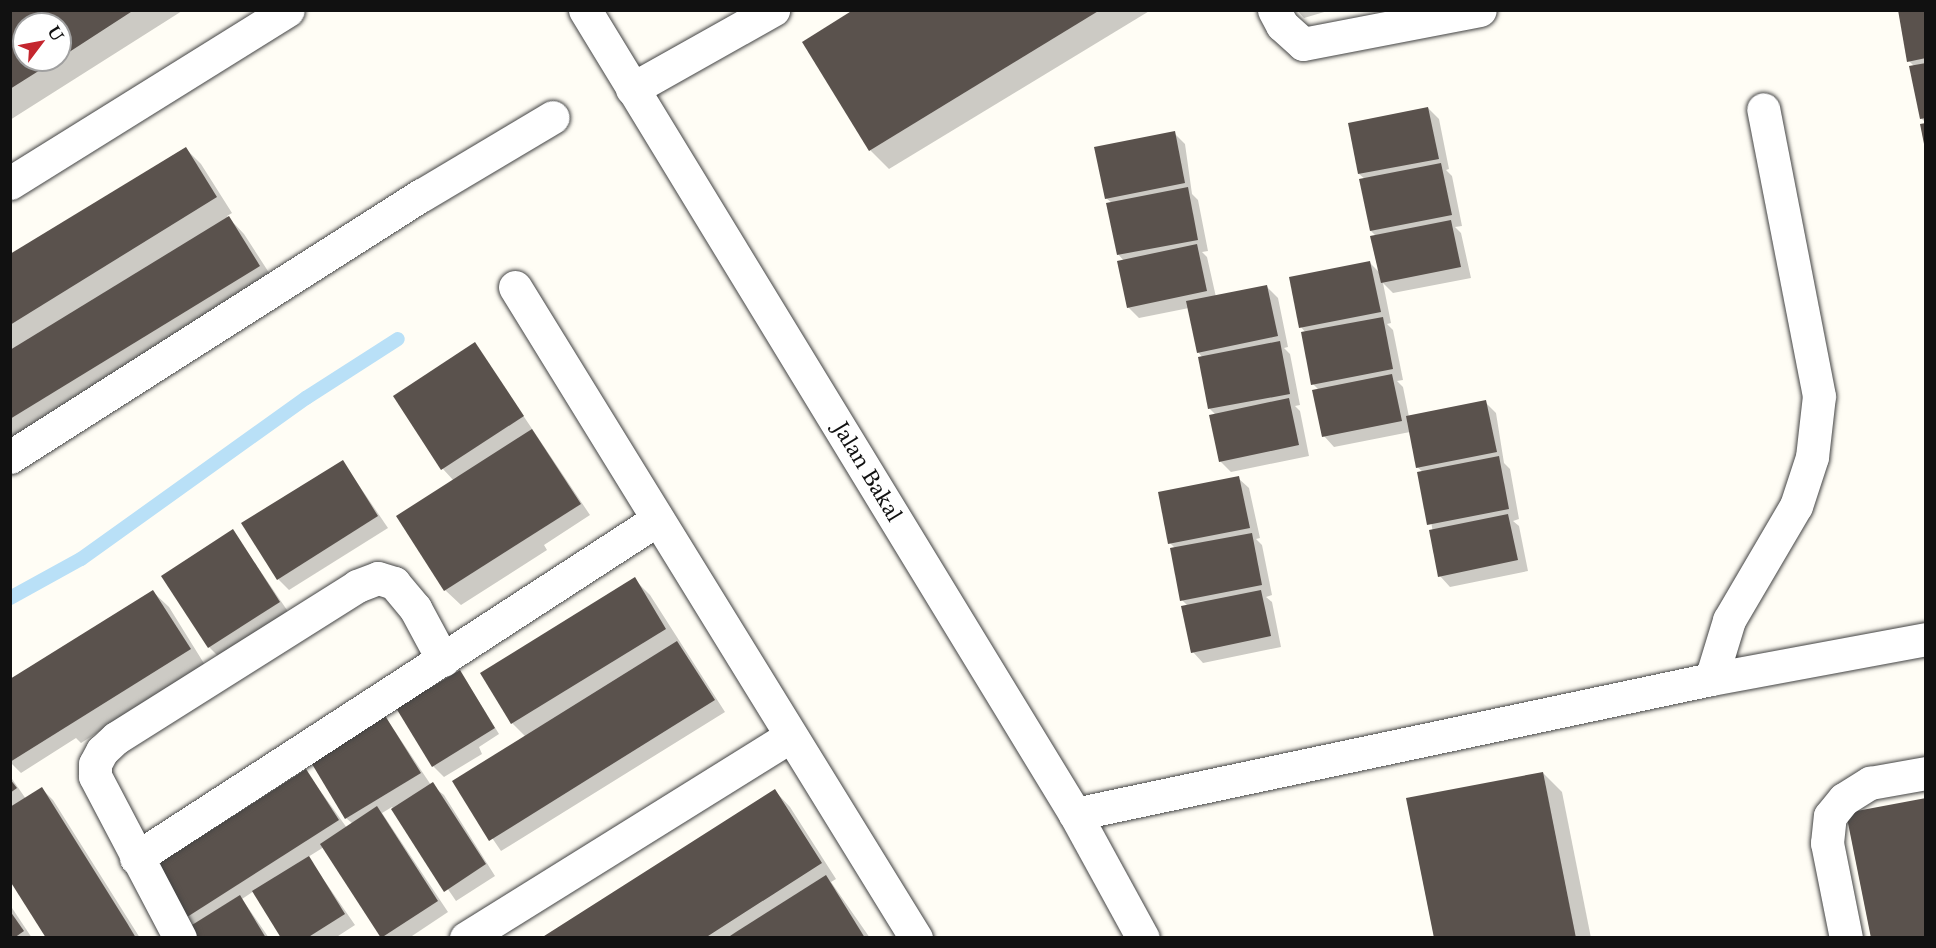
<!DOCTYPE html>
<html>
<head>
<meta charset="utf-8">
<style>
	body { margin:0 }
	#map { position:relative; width:1936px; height:948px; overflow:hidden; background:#fffdf5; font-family:"Libre Baskerville",serif }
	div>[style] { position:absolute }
	.shadow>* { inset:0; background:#0003 }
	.stream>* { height:14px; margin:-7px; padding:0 7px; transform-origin:7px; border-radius:7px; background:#b9e0f7 }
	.building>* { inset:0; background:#5a524d }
	.roads { filter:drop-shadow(0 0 2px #444) drop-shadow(0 0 2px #444) }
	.minor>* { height:33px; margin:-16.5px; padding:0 16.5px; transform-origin:16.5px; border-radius:16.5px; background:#fff }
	span { translate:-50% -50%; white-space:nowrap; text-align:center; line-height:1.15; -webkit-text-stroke:6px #fff; paint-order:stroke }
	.street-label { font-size:20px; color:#111 }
	.frame { position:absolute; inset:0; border:12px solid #111; pointer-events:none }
	.north { position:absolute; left:12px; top:12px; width:60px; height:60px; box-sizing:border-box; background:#fff; border:2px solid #a0a0a0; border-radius:50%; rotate:58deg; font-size:16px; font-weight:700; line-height:24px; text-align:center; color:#111 }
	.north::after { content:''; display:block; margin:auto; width:21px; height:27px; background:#c4262e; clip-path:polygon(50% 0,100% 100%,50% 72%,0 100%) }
</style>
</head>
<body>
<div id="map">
	<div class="shadow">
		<div style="clip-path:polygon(evenodd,10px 10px,182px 10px,182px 11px,10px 120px,10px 10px,24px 24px,60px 24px,60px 60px,24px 60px,24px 24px)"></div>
		<div style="clip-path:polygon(856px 10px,1151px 10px,889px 169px,870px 150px)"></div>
		<div style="clip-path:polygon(1297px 10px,1331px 10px,1304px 18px)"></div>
		<div style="clip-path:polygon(1926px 10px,1926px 123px,1921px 118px,1914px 66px,1909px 61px)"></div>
		<div style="clip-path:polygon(1428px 108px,1439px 119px,1449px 169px,1446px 170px,1452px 176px,1462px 226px,1455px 227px,1461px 233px,1471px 278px,1393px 293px,1383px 283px,1391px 323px,1387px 324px,1393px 330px,1403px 380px,1397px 381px,1403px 387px,1409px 417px,1485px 402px,1496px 413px,1504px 463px,1510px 469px,1519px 519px,1513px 521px,1519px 526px,1528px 571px,1450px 587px,1440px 576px,1423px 472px,1417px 467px,1410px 432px,1334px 447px,1324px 436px,1319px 390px,1313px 384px,1306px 333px,1301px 327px,1370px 263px,1380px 273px,1377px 237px,1371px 231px,1365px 179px,1359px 174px)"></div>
		<div style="clip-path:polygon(1174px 133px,1185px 144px,1192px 194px,1198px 200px,1208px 251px,1202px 252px,1207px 257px,1216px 297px,1267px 287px,1278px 298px,1288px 347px,1284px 348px,1290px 354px,1300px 405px,1295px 406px,1300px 411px,1309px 456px,1231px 472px,1220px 461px,1216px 415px,1210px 409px,1203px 358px,1198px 352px,1189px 308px,1139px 318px,1128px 307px,1124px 261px,1118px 254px,1112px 203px,1106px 198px)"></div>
		<div style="clip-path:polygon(185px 148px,201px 164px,232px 213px,227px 216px,244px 234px,275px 282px,10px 444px,10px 256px)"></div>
		<div style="clip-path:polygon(475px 344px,590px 515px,544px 545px,547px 550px,461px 605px,445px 590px,454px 481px,443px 469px)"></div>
		<div style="clip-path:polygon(343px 462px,388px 528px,289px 590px,278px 579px)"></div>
		<div style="clip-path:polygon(1238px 478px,1249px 488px,1260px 538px,1256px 539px,1262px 545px,1272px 595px,1266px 597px,1272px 602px,1281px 647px,1203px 663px,1193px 652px,1188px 606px,1182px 600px,1175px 548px,1170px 543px)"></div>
		<div style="clip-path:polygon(233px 531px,289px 613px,220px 658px,209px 647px)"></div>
		<div style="clip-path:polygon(634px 579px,650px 595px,725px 712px,501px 851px,454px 782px,526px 737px,512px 723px,482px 674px)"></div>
		<div style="clip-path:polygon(153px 592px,169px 607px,205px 665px,81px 743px,76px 738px,21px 773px,10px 762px,10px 681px)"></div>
		<div style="clip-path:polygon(460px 671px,499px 734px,479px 747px,482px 754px,444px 777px,433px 766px)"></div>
		<div style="clip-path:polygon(384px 715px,431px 785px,444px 795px,495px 876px,456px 901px,392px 807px,382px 813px,448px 912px,409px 938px,382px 938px,324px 847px,308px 857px,355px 925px,335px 938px,283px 938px,254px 891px,242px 899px,269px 938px,191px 938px,193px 926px,185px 918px,306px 771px,347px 828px,353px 824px,346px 818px)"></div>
		<div style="clip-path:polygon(1543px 773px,1562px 792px,1591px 938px,1435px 938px)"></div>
		<div style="clip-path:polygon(10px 776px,26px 799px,42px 789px,53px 800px,140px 938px,48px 938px,10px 878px)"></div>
		<div style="clip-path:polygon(775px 791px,790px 807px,836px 879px,831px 882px,870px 938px,544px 937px)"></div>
		<div style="clip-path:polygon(10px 905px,32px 938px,10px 938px)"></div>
	</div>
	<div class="stream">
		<div style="left:10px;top:598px;width:81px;rotate:-28.8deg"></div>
		<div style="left:81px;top:559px;width:277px;rotate:-35.6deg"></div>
		<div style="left:306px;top:398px;width:109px;rotate:-32.7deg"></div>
	</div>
	<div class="building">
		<div style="clip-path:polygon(10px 10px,134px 10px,60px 58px,60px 24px,24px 24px,24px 60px,56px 60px,10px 89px)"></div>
		<div style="clip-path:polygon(853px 10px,1100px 10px,869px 151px,802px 42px)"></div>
		<div style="clip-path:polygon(1898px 10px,1926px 10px,1926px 58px,1907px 62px)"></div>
		<div style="clip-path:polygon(1926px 63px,1926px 118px,1920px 119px,1909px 66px)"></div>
		<div style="clip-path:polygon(1428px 107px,1439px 159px,1358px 174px,1348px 123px)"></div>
		<div style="clip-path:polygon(1926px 123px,1926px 144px,1924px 144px,1920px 124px)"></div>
		<div style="clip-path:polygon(1175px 131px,1185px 183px,1105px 199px,1094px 147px)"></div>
		<div style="clip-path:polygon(186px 147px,217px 197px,10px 325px,10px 254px)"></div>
		<div style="clip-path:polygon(1441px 163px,1452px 215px,1370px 231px,1359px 179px)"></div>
		<div style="clip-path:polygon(1188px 187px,1198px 240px,1117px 255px,1106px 203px)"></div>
		<div style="clip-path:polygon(229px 216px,260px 266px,10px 419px,10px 350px)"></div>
		<div style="clip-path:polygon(1451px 220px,1461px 267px,1381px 283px,1370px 236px)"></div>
		<div style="clip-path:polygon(1197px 244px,1207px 291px,1127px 308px,1117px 261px)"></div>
		<div style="clip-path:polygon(1370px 261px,1381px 312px,1299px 328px,1289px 277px)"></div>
		<div style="clip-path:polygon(1267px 285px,1278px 336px,1197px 353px,1186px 301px)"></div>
		<div style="clip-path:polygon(1383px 317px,1393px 369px,1311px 385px,1301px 332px)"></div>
		<div style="clip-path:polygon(1280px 341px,1290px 394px,1208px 409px,1198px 357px)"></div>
		<div style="clip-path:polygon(475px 342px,524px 416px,441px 470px,393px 396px)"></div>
		<div style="clip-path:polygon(1392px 374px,1402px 421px,1322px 437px,1312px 390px)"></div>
		<div style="clip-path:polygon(1289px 398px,1299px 445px,1219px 462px,1209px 415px)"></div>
		<div style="clip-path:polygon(1486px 400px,1497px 452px,1416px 468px,1406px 416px)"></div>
		<div style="clip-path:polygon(532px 429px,581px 504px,444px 591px,396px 516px)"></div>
		<div style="clip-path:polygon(1499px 456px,1509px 509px,1427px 525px,1417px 472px)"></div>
		<div style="clip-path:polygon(343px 460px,378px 516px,277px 580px,241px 523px)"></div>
		<div style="clip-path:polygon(1239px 476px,1250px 528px,1168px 544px,1158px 492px)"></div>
		<div style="clip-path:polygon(1508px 514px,1518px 560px,1438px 577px,1429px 530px)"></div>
		<div style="clip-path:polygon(233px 529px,280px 602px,208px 648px,161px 576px)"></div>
		<div style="clip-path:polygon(1252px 533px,1262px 585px,1180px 601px,1170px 548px)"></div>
		<div style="clip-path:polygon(635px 577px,666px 629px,511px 724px,480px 673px)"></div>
		<div style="clip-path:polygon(153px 590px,191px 649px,10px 762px,10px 679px)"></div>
		<div style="clip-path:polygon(1261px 590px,1271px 636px,1191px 653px,1181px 606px)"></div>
		<div style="clip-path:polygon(677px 641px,715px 700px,489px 841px,452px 781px)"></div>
		<div style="clip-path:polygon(460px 670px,495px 728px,432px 767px,396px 708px)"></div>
		<div style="clip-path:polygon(384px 714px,421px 773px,345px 819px,309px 759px)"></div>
		<div style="clip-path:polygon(306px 769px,339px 820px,184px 919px,152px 868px)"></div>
		<div style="clip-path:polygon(1543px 772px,1576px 938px,1434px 938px,1406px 798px)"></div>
		<div style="clip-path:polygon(10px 779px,17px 788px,10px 793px)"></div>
		<div style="clip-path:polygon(433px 782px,486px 864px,444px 892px,391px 809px)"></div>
		<div style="clip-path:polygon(42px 787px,127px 923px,136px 938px,46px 938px,10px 881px,10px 807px)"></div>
		<div style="clip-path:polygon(775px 789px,822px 863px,722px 927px,705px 938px,541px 938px)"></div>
		<div style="clip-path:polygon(1926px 798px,1926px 938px,1871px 938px,1846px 813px)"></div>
		<div style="clip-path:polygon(377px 806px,438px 901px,381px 938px,320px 844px)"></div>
		<div style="clip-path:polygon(309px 856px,345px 914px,307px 938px,281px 938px,252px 891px)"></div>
		<div style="clip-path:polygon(826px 875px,865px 938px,727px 938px,736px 932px)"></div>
		<div style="clip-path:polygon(240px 895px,266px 938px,189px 938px,184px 930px)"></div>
		<div style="clip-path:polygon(10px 911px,24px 931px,14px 938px,10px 938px)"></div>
	</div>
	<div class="roads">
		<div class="minor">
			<div style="left:585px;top:10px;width:942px;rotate:58.64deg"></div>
			<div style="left:1075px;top:814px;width:141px;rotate:61.3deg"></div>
			<div style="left:1274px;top:10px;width:17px;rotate:62deg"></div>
			<div style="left:1282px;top:25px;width:28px;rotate:42deg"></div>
			<div style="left:1303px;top:44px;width:180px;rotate:-10.9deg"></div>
			<div style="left:632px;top:89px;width:162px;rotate:-29.3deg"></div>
			<div style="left:10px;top:183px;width:327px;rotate:-31.9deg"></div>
			<div style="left:515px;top:287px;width:765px;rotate:58.37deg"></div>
			<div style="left:10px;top:457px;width:488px;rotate:-32.5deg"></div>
			<div style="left:422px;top:195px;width:152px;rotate:-30.8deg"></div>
			<div style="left:1711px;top:679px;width:62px;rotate:-73deg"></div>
			<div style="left:1729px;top:620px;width:132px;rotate:-59.6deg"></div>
			<div style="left:1796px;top:506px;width:52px;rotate:-71.9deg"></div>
			<div style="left:1812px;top:457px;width:61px;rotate:-83.5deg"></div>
			<div style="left:1819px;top:396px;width:292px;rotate:-101deg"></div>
			<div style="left:1075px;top:814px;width:650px;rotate:-11.98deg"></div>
			<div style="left:1711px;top:679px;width:219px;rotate:-10.5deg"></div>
			<div style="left:136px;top:858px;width:622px;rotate:-33deg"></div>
			<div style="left:180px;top:938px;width:183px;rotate:-117.7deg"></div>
			<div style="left:95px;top:776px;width:12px;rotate:-90deg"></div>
			<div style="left:95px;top:764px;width:15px;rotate:-62deg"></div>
			<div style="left:102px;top:751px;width:19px;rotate:-43deg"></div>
			<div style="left:116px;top:738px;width:285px;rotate:-32.2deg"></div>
			<div style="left:357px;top:586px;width:22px;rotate:-21deg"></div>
			<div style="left:378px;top:578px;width:17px;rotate:17deg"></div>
			<div style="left:394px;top:583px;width:33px;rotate:50deg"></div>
			<div style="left:415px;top:608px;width:59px;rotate:61.7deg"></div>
			<div style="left:466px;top:938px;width:382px;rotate:-31.9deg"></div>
			<div style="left:1846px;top:938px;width:97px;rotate:-101.3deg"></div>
			<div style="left:1827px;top:843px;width:27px;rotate:-84deg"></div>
			<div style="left:1830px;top:816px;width:22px;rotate:-51deg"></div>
			<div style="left:1844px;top:799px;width:31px;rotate:-32deg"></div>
			<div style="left:1870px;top:783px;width:57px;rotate:-10.1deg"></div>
		</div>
	</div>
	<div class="street-label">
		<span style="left:867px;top:472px;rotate:59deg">Jalan Bakal</span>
	</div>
	<div class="frame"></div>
	<div class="north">U</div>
</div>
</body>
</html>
